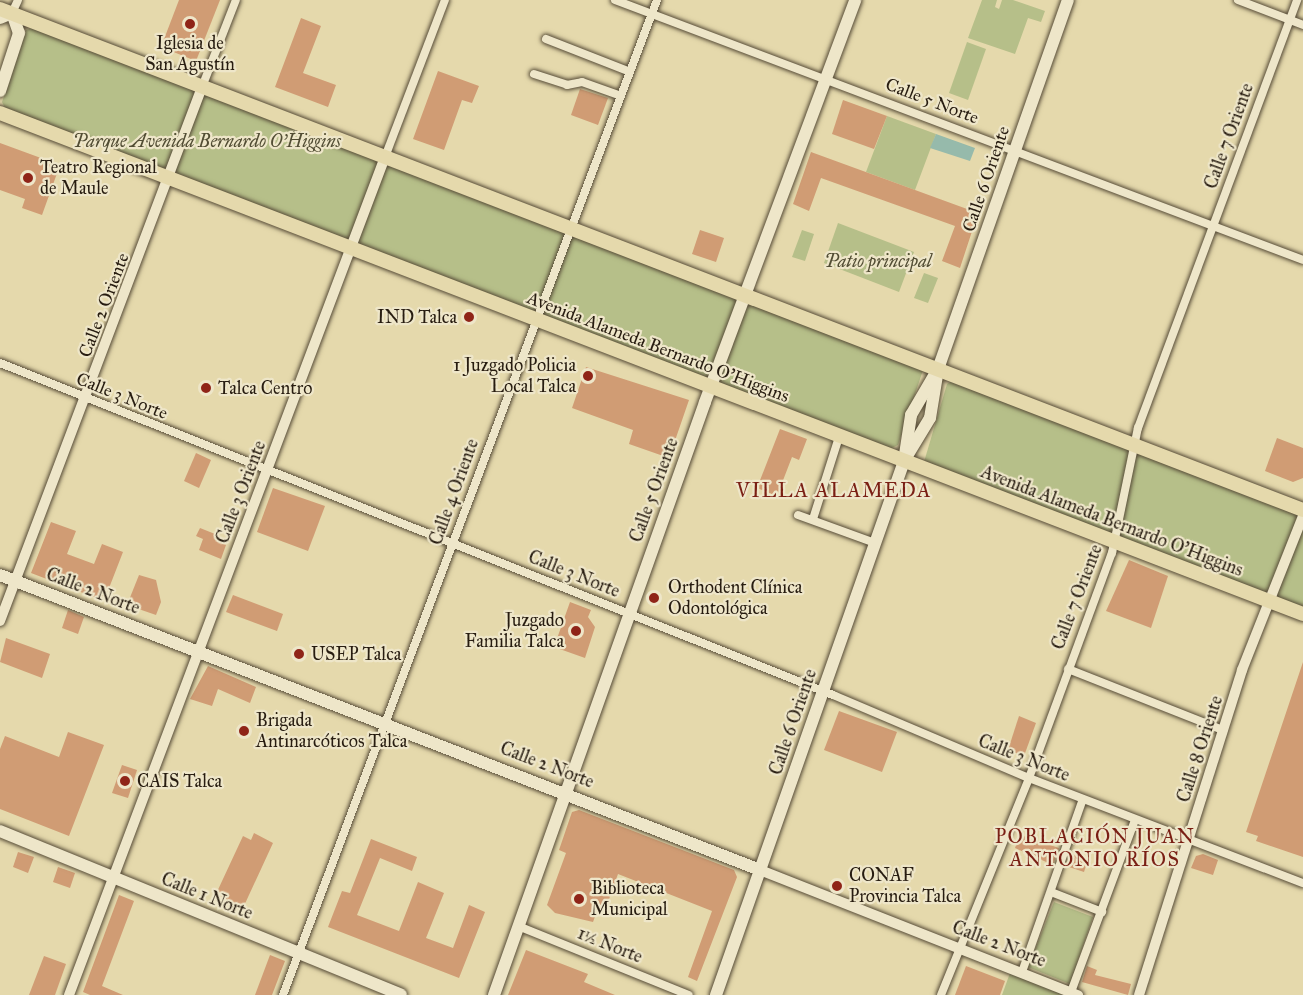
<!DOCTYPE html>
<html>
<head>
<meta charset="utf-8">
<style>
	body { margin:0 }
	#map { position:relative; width:1303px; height:995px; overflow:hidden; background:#e5d9ac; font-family:"IM FELL Great Primer",serif }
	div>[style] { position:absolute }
	.green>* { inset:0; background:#b6bf89 }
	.water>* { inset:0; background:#96baab }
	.building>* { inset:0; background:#d09c74 }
	.roads { filter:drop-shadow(0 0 2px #564b37) drop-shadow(0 0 2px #564b37) }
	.minor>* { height:8px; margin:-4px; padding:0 4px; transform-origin:4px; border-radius:4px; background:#eee6c9 }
	.tertiary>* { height:10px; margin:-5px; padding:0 5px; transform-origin:5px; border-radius:5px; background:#eee6c9 }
	.secondary>* { height:12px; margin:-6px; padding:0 6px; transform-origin:6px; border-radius:6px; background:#eee6c9 }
	.primary>* { height:14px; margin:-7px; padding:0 7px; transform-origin:7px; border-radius:7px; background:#e5d9ac }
	.dots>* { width:16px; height:16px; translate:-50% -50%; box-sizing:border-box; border:3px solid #eee6c9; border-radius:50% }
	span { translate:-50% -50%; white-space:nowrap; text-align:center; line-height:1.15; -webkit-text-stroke:4.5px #eee6c9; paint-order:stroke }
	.poi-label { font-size:18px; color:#271c10 }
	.left { translate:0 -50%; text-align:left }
	.right { translate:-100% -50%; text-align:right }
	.street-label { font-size:18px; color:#271c10 }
	.park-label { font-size:18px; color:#524d34; font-style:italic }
	.neighbourhood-label { font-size:20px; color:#7a1f14; letter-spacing:1.5px }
</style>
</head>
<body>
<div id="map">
	<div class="green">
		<div style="clip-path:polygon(982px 0,997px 0,995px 7px,999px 9px,1002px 0,1013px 0,1045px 11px,1041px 22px,1028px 18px,1015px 54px,968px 38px)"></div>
		<div style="clip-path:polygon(32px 28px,923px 370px,898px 445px,890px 449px,6px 110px,2px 102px,26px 30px)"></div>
		<div style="clip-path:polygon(967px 42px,986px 49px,968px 100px,949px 93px)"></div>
		<div style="clip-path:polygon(887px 116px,936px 134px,915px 190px,866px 172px)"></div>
		<div style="clip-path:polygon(838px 223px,914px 252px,899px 292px,824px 263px)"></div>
		<div style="clip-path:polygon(802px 230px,814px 234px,805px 261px,792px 257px)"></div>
		<div style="clip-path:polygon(924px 273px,938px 278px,928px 303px,914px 298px)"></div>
		<div style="clip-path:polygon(952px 381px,1303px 515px,1303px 608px,924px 462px,947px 384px)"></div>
		<div style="clip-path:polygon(1054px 902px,1093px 917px,1070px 984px,1028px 967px)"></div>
		<div style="clip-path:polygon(1010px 973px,1066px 995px,1002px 995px)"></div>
	</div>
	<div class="water">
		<div style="clip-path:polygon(936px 134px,975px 148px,970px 161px,930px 148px)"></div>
	</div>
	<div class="building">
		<div style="clip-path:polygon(179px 0,220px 0,196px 61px,161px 47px)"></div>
		<div style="clip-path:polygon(301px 18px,321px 26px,303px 73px,336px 85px,328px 107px,275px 87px)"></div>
		<div style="clip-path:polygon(438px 71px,479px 86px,472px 103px,462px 100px,444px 150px,413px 139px)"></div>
		<div style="clip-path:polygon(580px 89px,608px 98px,598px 125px,571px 115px)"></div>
		<div style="clip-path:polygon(843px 100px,887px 116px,874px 149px,832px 134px)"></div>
		<div style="clip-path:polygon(0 143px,60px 165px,42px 215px,22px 208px,25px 199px,0 190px)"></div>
		<div style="clip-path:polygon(811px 152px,978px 213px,960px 268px,942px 261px,955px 226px,821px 178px,809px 211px,793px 204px)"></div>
		<div style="clip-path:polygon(700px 230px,724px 238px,716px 262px,692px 254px)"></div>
		<div style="clip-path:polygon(586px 367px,689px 400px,669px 458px,629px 444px,633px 430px,572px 408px)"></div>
		<div style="clip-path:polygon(780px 429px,807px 439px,799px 460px,792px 457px,777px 496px,757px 488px)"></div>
		<div style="clip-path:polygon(1277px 438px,1303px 448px,1303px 478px,1293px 482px,1265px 471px)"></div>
		<div style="clip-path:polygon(196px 453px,211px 460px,199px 488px,184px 481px)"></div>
		<div style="clip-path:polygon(273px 488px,325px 506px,308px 551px,257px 532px)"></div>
		<div style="clip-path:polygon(51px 522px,76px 531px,67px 554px,94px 564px,102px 544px,123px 552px,104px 601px,31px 573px)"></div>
		<div style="clip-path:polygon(200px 528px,220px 536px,218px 541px,226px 545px,221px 559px,199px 550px,203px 539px,196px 536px)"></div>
		<div style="clip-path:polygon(1129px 560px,1168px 576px,1151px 628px,1106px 611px)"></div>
		<div style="clip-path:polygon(139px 575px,156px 580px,161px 602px,156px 615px,127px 605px)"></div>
		<div style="clip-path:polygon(233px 595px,283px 614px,277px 631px,226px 612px)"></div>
		<div style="clip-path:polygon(570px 602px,591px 610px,588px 617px,595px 627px,585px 658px,554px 647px)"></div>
		<div style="clip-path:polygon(68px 610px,84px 617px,78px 634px,62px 628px)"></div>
		<div style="clip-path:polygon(6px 638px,50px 654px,42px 678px,0 662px)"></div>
		<div style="clip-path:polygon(1303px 662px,1303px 857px,1256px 841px,1258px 836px,1246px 832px)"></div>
		<div style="clip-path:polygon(208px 666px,256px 687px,250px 703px,218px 689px,212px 706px,190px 699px)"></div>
		<div style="clip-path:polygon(839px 711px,897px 732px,882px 772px,824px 750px)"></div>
		<div style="clip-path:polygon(1019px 716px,1036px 723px,1024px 756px,1008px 750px)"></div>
		<div style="clip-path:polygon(68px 732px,104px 745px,69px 836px,0 809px,0 749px,5px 736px,59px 757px)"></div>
		<div style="clip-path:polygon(122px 765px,137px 770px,128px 798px,112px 793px)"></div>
		<div style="clip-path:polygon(579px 810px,734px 870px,737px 877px,697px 981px,688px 977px,712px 911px,618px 874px,603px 916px,596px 914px,593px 922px,555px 913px,547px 905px,566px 853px,559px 850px,572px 812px)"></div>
		<div style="clip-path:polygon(254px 833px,273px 843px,243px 908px,216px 894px,243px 836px,251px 840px)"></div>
		<div style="clip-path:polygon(1020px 835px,1059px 848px,1053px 865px,1015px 848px)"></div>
		<div style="clip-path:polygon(371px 839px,417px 857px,412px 871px,380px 858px,357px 915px,399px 931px,418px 882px,444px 893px,426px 938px,453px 948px,469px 905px,485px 912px,459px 978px,328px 927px,342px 891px,350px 893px)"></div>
		<div style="clip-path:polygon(18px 852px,34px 857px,28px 873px,13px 867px)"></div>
		<div style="clip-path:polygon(1070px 854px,1088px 859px,1084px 872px,1066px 866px)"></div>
		<div style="clip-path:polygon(1203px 854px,1218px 860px,1213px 875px,1191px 868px,1196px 856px)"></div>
		<div style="clip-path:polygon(58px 867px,75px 873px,70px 888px,53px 882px)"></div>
		<div style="clip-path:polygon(119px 895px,134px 901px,102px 986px,123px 995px,90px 995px,83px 992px)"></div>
		<div style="clip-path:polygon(526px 950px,588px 974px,584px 982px,615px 995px,508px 995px)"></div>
		<div style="clip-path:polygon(270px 955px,285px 961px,272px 995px,255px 995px)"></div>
		<div style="clip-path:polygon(44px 956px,66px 964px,55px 995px,29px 995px)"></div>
		<div style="clip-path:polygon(966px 966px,1005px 981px,1000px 995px,955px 995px)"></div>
		<div style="clip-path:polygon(1087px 966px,1097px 970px,1095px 975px,1131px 984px,1128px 995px,1082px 982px)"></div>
	</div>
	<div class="roads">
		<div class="minor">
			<div style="left:615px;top:0;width:735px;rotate:20.7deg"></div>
			<div style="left:1238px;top:0;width:70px;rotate:21deg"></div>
			<div style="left:12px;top:13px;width:14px;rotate:-65deg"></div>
			<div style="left:546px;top:39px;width:90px;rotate:21.4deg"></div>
			<div style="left:534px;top:74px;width:35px;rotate:18deg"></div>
			<div style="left:567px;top:85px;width:15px;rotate:-11deg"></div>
			<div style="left:582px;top:82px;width:41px;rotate:19.7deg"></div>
			<div style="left:202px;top:87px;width:93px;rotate:-68.7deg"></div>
			<div style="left:385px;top:157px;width:168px;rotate:-69.1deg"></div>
			<div style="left:0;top:363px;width:897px;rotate:21.73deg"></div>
			<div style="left:833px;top:695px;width:213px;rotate:23deg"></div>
			<div style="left:1029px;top:778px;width:293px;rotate:21deg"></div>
			<div style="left:798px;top:515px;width:82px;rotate:20deg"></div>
			<div style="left:813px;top:519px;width:86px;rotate:-72.4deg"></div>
			<div style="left:1068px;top:669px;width:167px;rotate:21.5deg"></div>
			<div style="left:1051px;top:892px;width:55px;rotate:21.4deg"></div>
			<div style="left:518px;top:926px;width:184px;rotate:22deg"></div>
			<div style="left:1022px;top:972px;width:183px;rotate:-70.6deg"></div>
			<div style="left:1071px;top:992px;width:184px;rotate:-69.6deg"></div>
			<div style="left:283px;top:995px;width:1063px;rotate:-69.4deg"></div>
			<div style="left:941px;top:995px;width:234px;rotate:-67.9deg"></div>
			<div style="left:1029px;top:778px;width:240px;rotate:-69.8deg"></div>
			<div style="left:1112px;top:553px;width:128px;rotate:-78.3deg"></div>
			<div style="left:1138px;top:428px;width:457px;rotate:-69.6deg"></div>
		</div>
		<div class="tertiary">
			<div style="left:0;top:621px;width:571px;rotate:-69.28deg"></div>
			<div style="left:760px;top:870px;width:342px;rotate:21.5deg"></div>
			<div style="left:69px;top:995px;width:896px;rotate:-69.34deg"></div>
			<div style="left:1139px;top:995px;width:341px;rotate:-72.4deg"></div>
			<div style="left:1242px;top:670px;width:166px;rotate:-68.4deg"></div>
		</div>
		<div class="secondary">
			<div style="left:0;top:18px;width:13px;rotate:-23deg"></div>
			<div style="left:12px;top:13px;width:21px;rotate:71deg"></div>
			<div style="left:19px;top:33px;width:61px;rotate:108.1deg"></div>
			<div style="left:904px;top:461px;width:50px;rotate:-58.8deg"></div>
			<div style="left:930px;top:418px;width:50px;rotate:-80.7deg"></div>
			<div style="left:938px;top:369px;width:391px;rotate:-70.6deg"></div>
			<div style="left:0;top:575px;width:815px;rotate:21.21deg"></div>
			<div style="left:0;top:831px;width:433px;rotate:22.2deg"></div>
			<div style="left:494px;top:995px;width:629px;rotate:-70.41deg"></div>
			<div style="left:705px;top:402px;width:429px;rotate:-69.5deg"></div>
			<div style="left:716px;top:995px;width:566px;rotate:-70.6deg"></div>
			<div style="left:904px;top:461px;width:47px;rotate:-81.3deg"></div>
			<div style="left:911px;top:415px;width:53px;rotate:-59.6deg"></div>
		</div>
		<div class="primary">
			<div style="left:0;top:9px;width:1396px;rotate:21.03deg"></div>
			<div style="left:0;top:113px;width:1396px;rotate:21.03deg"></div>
		</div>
	</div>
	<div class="dots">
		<div style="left:190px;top:24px;background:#8f2418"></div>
		<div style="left:28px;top:178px;background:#8f2418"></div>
		<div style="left:469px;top:317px;background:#8f2418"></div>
		<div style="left:588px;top:376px;background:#8f2418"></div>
		<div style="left:206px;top:388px;background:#8f2418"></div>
		<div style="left:654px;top:598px;background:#8f2418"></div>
		<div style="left:576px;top:631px;background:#8f2418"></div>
		<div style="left:299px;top:654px;background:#8f2418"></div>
		<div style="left:244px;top:731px;background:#8f2418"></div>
		<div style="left:125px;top:781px;background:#8f2418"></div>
		<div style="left:837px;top:886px;background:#8f2418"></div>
		<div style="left:579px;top:899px;background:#8f2418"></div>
	</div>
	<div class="poi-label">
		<span style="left:190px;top:54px">Iglesia de<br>San Agustín</span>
		<span class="left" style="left:40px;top:178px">Teatro Regional<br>de Maule</span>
		<span class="right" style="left:457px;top:317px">IND Talca</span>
		<span class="right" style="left:576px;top:376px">1 Juzgado Policia<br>Local Talca</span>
		<span class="left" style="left:218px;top:388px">Talca Centro</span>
		<span class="left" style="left:668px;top:598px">Orthodent Clínica<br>Odontológica</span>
		<span class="right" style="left:564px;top:631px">Juzgado<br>Familia Talca</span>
		<span class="left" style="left:311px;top:654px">USEP Talca</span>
		<span class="left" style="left:256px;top:731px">Brigada<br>Antinarcóticos Talca</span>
		<span class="left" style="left:137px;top:781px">CAIS Talca</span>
		<span class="left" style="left:849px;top:886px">CONAF<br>Provincia Talca</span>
		<span class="left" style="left:591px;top:899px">Biblioteca<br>Municipal</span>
	</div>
	<div class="street-label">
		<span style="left:932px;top:101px;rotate:21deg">Calle 5 Norte</span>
		<span style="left:1229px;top:136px;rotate:-70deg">Calle 7 Oriente</span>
		<span style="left:986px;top:179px;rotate:-71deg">Calle 6 Oriente</span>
		<span style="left:104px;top:305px;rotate:-69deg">Calle 2 Oriente</span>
		<span style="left:658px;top:347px;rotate:21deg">Avenida Alameda Bernardo O'Higgins</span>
		<span style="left:122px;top:396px;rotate:22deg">Calle 3 Norte</span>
		<span style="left:654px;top:490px;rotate:-70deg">Calle 5 Oriente</span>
		<span style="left:241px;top:492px;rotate:-69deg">Calle 3 Oriente</span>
		<span style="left:454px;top:492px;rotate:-70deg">Calle 4 Oriente</span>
		<span style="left:1112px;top:521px;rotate:21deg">Avenida Alameda Bernardo O'Higgins</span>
		<span style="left:574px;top:574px;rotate:22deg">Calle 3 Norte</span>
		<span style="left:93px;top:591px;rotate:21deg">Calle 2 Norte</span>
		<span style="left:1077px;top:597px;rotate:-69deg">Calle 7 Oriente</span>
		<span style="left:793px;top:722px;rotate:-71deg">Calle 6 Oriente</span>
		<span style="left:1200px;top:749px;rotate:-72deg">Calle 8 Oriente</span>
		<span style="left:1024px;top:758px;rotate:22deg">Calle 3 Norte</span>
		<span style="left:547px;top:765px;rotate:21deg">Calle 2 Norte</span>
		<span style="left:207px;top:896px;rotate:22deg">Calle 1 Norte</span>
		<span style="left:999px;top:944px;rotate:21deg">Calle 2 Norte</span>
		<span style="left:610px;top:945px;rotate:22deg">1½ Norte</span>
	</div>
	<div class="park-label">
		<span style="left:207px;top:141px">Parque Avenida Bernardo O'Higgins</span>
		<span style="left:878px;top:261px">Patio principal</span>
	</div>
	<div class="neighbourhood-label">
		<span style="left:834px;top:490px">VILLA ALAMEDA</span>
		<span style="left:1095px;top:848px">POBLACIÓN JUAN<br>ANTONIO RÍOS</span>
	</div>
</div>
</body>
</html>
